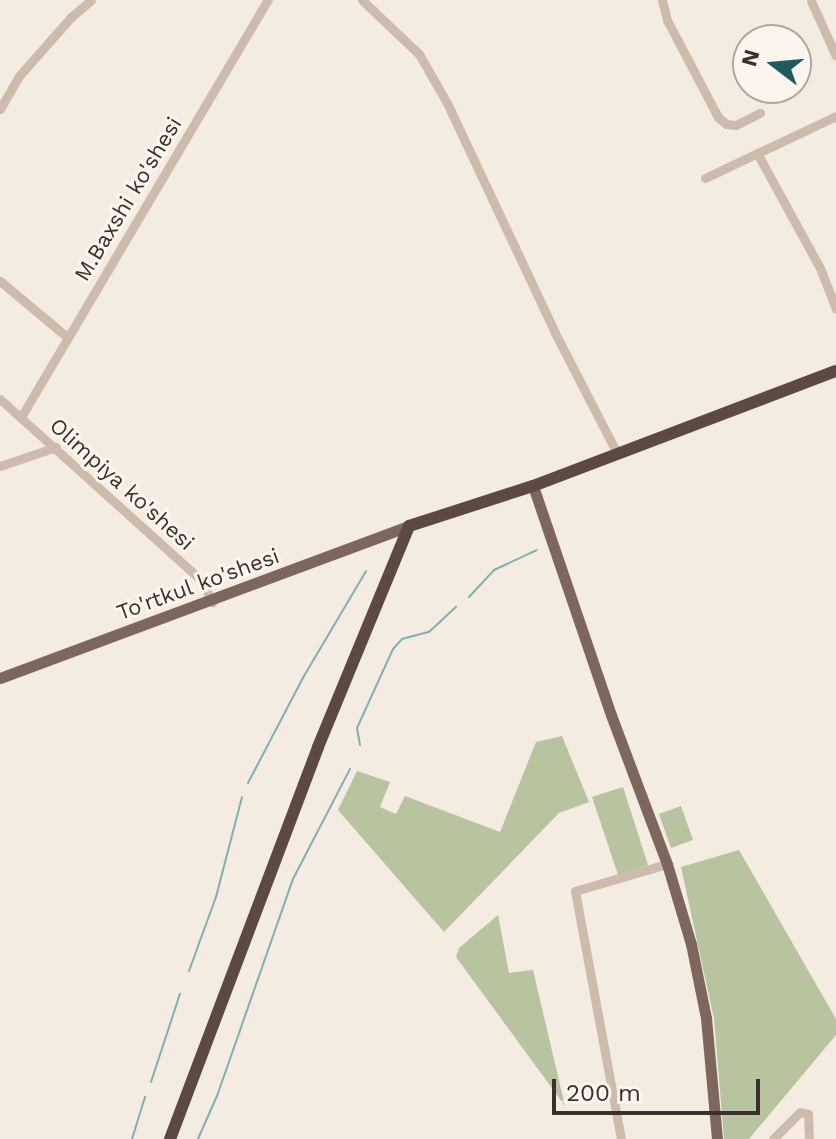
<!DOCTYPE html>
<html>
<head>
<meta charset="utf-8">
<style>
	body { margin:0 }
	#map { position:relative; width:836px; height:1139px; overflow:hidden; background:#f4ebe1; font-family:"Work Sans",sans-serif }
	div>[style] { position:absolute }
	.green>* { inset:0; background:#b8c4a0 }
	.stream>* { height:2px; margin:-1px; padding:0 1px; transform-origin:1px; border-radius:1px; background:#7fb0b2 }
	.minor>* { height:9px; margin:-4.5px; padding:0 4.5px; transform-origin:4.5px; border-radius:4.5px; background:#cdbbac }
	.major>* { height:11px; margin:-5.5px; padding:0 5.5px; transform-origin:5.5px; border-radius:5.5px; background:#7d675c }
	.highway>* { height:12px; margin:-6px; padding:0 6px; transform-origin:6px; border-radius:6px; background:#5c4a42 }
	span { translate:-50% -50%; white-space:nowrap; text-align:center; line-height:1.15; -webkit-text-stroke:6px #fbf5ee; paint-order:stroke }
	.street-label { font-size:22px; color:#3b302b }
	.north { position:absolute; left:732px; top:24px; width:80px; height:80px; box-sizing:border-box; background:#fbf5ee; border:2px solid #aea6a0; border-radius:50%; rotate:286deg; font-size:22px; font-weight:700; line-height:32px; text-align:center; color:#3b302b }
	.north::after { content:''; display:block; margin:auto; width:28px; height:36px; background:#1f5a5e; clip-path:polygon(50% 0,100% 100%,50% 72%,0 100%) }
	.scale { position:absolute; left:552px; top:1079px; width:208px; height:36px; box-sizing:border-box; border:4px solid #3b302b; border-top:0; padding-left:10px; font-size:24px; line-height:28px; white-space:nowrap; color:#3b302b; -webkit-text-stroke:6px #fbf5ee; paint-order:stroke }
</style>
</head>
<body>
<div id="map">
	<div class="green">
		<div style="clip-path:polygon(562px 736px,589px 802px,559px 813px,444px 932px,338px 810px,357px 771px,390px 782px,380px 807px,396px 814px,405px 796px,500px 832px,536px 742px)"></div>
		<div style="clip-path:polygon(623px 787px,648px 865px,618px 875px,592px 797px)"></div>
		<div style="clip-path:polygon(681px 806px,693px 840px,671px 848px,659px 814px)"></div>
		<div style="clip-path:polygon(739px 850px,836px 1019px,836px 1035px,749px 1139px,724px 1139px,714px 1019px,681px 867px)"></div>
		<div style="clip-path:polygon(498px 915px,509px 973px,533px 970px,565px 1106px,456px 957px,459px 948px)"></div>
	</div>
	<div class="stream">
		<div style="left:469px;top:597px;width:37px;rotate:-47deg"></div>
		<div style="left:494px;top:570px;width:47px;rotate:-24.9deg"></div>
		<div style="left:360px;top:745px;width:17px;rotate:-100deg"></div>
		<div style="left:357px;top:728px;width:87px;rotate:-65.5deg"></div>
		<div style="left:393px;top:649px;width:13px;rotate:-48deg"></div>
		<div style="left:402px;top:639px;width:28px;rotate:-15deg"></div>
		<div style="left:429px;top:632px;width:37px;rotate:-43deg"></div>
		<div style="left:248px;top:783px;width:121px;rotate:-62.4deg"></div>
		<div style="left:304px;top:676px;width:122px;rotate:-59.4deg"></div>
		<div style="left:189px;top:971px;width:79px;rotate:-70deg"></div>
		<div style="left:216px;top:897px;width:103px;rotate:-75.4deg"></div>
		<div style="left:151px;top:1082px;width:93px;rotate:-71.8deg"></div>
		<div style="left:132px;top:1139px;width:44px;rotate:-72.8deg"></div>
		<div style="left:198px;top:1139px;width:47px;rotate:-66.2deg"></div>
		<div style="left:217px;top:1096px;width:230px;rotate:-70.7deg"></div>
		<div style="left:293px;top:879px;width:124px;rotate:-62.6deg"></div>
	</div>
	<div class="minor">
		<div style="left:362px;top:0;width:79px;rotate:43.5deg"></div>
		<div style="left:419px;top:54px;width:56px;rotate:60.3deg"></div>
		<div style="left:447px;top:103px;width:254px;rotate:64.8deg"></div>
		<div style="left:555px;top:333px;width:135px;rotate:62.7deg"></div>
		<div style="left:662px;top:0;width:21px;rotate:76deg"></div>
		<div style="left:667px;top:20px;width:110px;rotate:62.3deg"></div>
		<div style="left:718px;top:117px;width:11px;rotate:41deg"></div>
		<div style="left:726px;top:124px;width:10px;rotate:6deg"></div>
		<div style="left:736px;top:125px;width:27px;rotate:-27deg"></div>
		<div style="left:811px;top:1px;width:60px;rotate:65.6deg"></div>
		<div style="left:0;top:109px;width:38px;rotate:-60deg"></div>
		<div style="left:19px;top:76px;width:79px;rotate:-48.6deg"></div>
		<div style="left:71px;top:17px;width:26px;rotate:-40deg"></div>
		<div style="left:757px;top:153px;width:131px;rotate:61.3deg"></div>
		<div style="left:820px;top:268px;width:44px;rotate:68.7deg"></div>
		<div style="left:705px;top:178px;width:145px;rotate:-25.3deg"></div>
		<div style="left:0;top:281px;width:87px;rotate:39.9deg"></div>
		<div style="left:0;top:399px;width:270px;rotate:42deg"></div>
		<div style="left:201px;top:580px;width:25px;rotate:63deg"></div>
		<div style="left:21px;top:417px;width:485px;rotate:-59.4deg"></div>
		<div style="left:0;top:466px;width:59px;rotate:-18.7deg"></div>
		<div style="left:621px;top:1139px;width:252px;rotate:-100.5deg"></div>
		<div style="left:575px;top:891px;width:96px;rotate:-16.4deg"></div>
		<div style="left:773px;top:1139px;width:38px;rotate:-45deg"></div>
		<div style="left:800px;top:1112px;width:8px;rotate:14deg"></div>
		<div style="left:808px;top:1114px;width:25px;rotate:88deg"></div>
	</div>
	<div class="major">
		<div style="left:533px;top:486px;width:242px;rotate:71.2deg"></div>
		<div style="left:611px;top:715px;width:159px;rotate:69.4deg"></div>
		<div style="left:667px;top:864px;width:84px;rotate:73.3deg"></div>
		<div style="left:691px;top:944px;width:76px;rotate:78.5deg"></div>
		<div style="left:706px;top:1018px;width:121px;rotate:84.8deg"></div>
		<div style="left:0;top:678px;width:436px;rotate:-20.4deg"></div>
	</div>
	<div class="highway">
		<div style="left:170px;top:1139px;width:419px;rotate:-69.3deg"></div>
		<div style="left:318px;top:747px;width:239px;rotate:-67.6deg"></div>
		<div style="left:409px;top:526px;width:130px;rotate:-17.9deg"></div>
		<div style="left:533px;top:486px;width:324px;rotate:-20.8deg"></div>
	</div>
	<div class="street-label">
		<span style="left:128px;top:199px;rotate:-59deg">M.Baxshi ko'shesi</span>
		<span style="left:122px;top:484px;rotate:42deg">Olimpiya ko'shesi</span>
		<span style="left:198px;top:584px;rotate:-20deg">To'rtkul ko'shesi</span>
	</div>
	<div class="north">N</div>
	<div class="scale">200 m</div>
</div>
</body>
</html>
